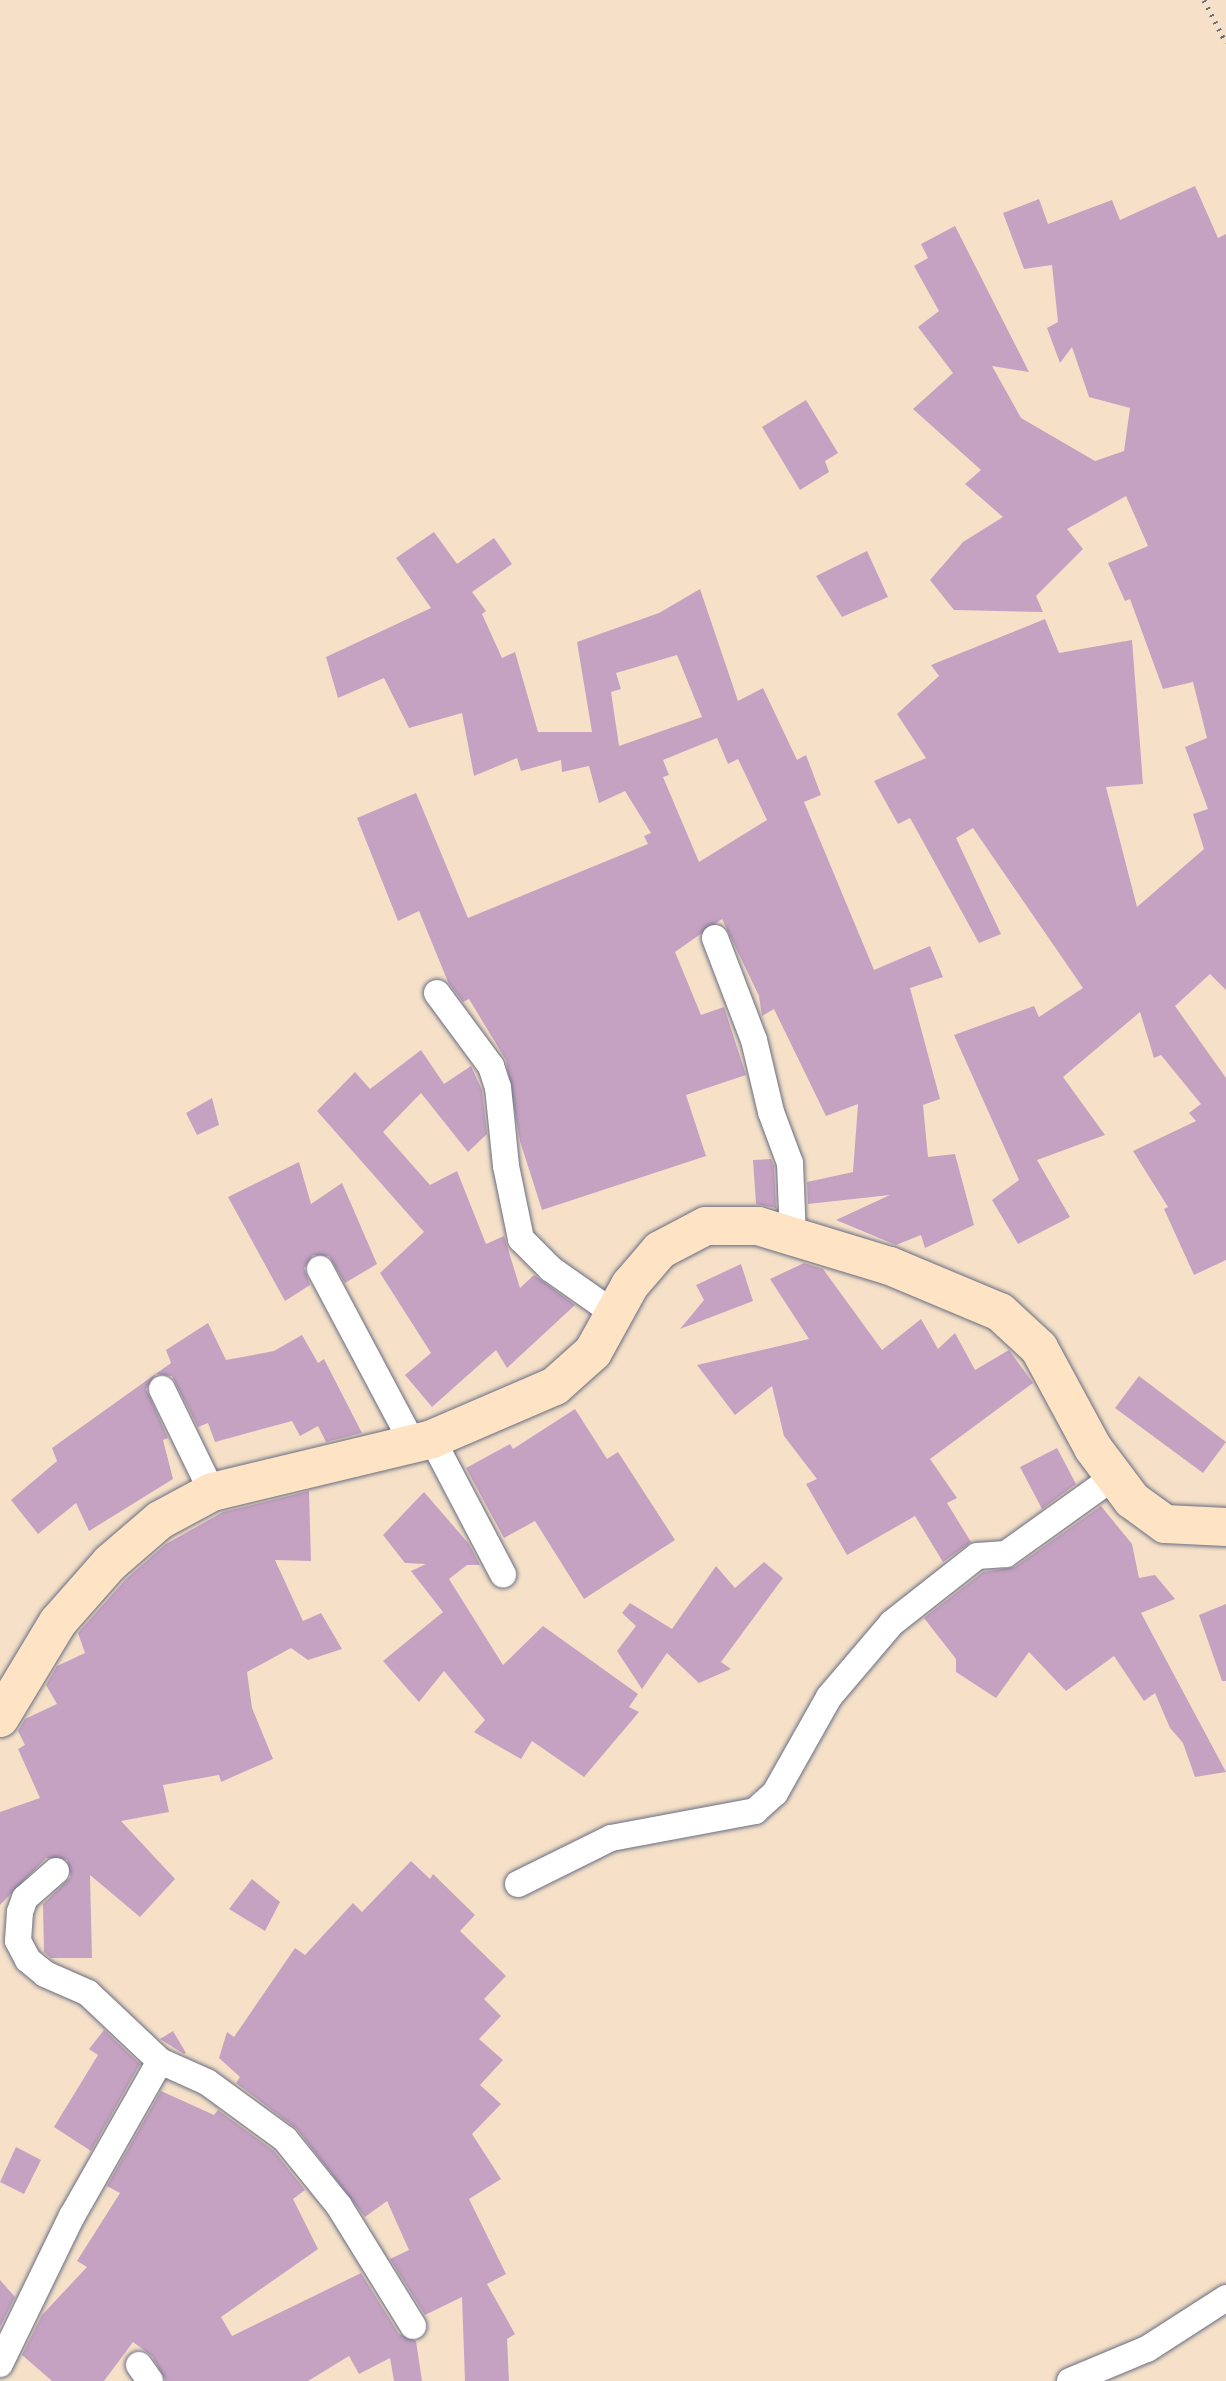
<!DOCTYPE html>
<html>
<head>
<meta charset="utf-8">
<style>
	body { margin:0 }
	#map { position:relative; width:1226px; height:2381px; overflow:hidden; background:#f6e1c8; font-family:"IM FELL French Canon",serif }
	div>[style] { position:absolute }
	.building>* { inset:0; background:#c6a2c2 }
	.path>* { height:5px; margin-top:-2.5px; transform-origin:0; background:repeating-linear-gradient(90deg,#686d83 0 2px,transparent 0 8px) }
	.roads { filter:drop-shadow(0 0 2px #686d83) drop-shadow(0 0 2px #686d83) }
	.street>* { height:26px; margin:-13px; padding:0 13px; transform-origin:13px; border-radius:13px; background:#fff }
	.secondary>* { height:38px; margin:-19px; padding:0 19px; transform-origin:19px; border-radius:19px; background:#fee4c5 }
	span { translate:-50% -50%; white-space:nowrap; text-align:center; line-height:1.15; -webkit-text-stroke:7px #fbf7ec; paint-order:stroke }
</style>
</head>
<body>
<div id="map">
	<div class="building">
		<div style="clip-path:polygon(1195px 186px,1218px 238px,1226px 234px,1226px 990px,1210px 974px,1175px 1006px,1226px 1078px,1226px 1260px,1194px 1275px,1164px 1209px,1168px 1207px,1133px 1151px,1196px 1121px,1189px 1113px,1201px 1104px,1161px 1055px,1154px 1058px,1140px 1012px,1063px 1077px,1105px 1135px,1037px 1160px,1070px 1217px,1018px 1244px,992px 1200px,1019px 1180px,954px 1035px,1034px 1006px,1039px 1017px,1083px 988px,973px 828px,956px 838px,1001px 934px,979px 943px,910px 818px,898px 824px,874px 781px,926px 758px,897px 714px,939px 676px,931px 665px,1045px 619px,1059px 653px,1132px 640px,1143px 784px,1106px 787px,1137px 907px,1204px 849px,1193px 814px,1208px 809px,1185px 747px,1207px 738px,1193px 682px,1163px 689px,1130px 599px,1125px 601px,1108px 563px,1148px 546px,1126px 496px,1067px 529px,1083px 549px,1036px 596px,1043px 612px,954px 610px,930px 580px,963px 542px,1003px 517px,965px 484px,981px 470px,913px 409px,953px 373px,918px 327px,939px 311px,914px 266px,928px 258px,921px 244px,955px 226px,1029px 372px,992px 366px,1021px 418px,1095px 461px,1124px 451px,1130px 408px,1089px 397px,1072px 347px,1060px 363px,1047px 328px,1058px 322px,1052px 265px,1024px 269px,1003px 213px,1039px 199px,1048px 224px,1112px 200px,1120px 220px)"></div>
		<div style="clip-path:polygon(806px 400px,838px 453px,825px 461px,829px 472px,800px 490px,762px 427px)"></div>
		<div style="clip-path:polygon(evenodd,434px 532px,457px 564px,494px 538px,512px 564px,472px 592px,486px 611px,482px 614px,502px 658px,515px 652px,538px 732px,592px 732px,577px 642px,659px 613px,700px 589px,738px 701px,763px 688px,797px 760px,806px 755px,821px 795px,804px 802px,874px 970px,930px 946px,943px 977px,910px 988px,940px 1099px,923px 1105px,928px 1157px,955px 1154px,974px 1225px,925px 1248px,921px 1235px,896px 1245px,836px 1220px,890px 1195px,808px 1204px,807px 1182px,853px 1172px,858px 1104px,826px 1116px,774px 1009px,762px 1016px,759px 996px,722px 919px,675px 952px,701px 1015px,724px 1007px,746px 1075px,686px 1095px,706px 1156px,542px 1210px,520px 1141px,506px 1060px,469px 999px,463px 1002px,448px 982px,419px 911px,398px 921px,357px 818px,416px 793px,468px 918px,648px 844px,644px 836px,651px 833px,625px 791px,599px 803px,589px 766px,562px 772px,561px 760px,521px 771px,517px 758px,474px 776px,462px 713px,409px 728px,384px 678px,338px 698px,326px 657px,431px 608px,396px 558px,434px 532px,677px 655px,702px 717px,619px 746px,611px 692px,621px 689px,616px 673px,677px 655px,434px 532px,717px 738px,728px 764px,738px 759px,767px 820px,699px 862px,663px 777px,669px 775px,663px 760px,717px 738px)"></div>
		<div style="clip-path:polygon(867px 551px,888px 597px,842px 617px,816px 576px)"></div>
		<div style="clip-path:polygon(421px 1050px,444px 1084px,471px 1066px,482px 1090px,487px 1134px,468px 1152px,421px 1093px,383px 1132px,430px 1185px,457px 1171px,486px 1244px,504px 1236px,520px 1288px,534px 1275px,575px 1305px,507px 1368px,496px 1350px,432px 1407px,405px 1375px,431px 1353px,380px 1273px,424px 1232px,317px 1111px,355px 1072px,370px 1089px)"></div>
		<div style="clip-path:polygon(212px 1098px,219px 1125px,197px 1135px,186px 1113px)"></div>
		<div style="clip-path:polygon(771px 1159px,774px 1166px,776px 1208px,756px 1204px,753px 1160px)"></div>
		<div style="clip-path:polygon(299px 1162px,311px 1204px,342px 1183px,377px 1264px,345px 1283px,329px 1256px,313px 1255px,304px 1268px,310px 1285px,285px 1301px,228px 1197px)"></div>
		<div style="clip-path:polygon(804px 1263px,823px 1269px,882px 1350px,921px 1319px,938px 1349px,955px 1333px,975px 1370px,1009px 1350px,1033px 1383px,930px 1459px,957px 1498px,947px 1503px,971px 1542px,943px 1562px,915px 1516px,847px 1555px,806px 1484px,817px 1479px,784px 1436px,772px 1386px,735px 1415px,697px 1365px,809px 1339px,770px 1279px)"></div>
		<div style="clip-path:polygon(741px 1264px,753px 1301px,680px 1329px,704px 1300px,696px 1285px)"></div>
		<div style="clip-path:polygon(208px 1323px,226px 1360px,274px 1351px,302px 1335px,318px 1363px,324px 1359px,362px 1433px,326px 1442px,318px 1426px,300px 1436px,292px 1421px,215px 1442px,208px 1423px,198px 1427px,172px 1376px,156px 1374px,146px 1389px,168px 1438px,163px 1440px,173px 1479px,89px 1531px,76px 1503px,38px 1534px,11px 1500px,57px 1461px,52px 1448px,171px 1363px,166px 1350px)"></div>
		<div style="clip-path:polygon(1139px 1376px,1226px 1442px,1203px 1473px,1115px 1408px)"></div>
		<div style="clip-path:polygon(575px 1409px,607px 1459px,618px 1452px,675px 1540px,584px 1599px,535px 1521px,504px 1538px,466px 1468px,510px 1444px,513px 1449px)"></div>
		<div style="clip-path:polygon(1057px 1448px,1076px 1484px,1042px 1509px,1020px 1467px)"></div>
		<div style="clip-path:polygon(309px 1491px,311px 1561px,275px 1560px,303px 1621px,321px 1613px,342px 1649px,308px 1660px,291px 1648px,247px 1672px,252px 1708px,273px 1759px,221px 1782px,219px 1775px,163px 1785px,169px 1812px,121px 1821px,175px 1879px,140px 1917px,90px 1875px,92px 1958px,51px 1958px,44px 1952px,43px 1904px,71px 1877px,67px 1860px,46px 1858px,0 1905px,0 1812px,40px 1798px,18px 1749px,25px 1745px,18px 1731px,25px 1719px,57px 1704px,46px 1685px,57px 1666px,85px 1653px,78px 1633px,126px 1579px,166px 1544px,223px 1512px)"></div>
		<div style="clip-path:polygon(424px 1492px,469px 1544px,480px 1565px,467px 1565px,449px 1579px,503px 1665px,543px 1626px,638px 1694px,629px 1707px,639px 1712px,584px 1777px,532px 1741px,521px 1759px,474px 1732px,485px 1720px,444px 1671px,419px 1702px,383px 1661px,443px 1612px,411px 1571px,426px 1564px,405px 1563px,383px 1535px)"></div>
		<div style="clip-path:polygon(1101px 1506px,1132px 1544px,1139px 1578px,1155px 1575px,1175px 1599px,1141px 1613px,1226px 1772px,1195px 1777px,1183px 1743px,1170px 1728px,1155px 1693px,1144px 1701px,1114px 1656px,1066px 1691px,1029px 1652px,996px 1698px,956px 1672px,956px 1659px,924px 1618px,983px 1572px,1015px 1567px)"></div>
		<div style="clip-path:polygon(764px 1562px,783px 1578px,721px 1662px,731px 1669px,699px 1683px,667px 1653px,642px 1689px,617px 1651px,636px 1626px,622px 1613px,630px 1603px,672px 1629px,716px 1566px,735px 1588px)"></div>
		<div style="clip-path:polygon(1226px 1604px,1226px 1681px,1222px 1681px,1199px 1615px)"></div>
		<div style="clip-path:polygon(411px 1861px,430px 1879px,433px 1874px,475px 1915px,460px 1931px,506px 1976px,484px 1999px,501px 2016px,479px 2039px,503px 2060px,480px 2085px,501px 2104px,472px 2134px,501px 2179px,469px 2199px,506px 2274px,487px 2284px,515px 2334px,507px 2339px,509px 2381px,465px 2381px,462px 2297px,425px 2315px,390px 2259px,409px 2250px,387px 2201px,365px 2217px,297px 2129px,236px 2083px,240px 2077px,219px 2058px,227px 2032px,234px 2037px,295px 1948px,305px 1955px,353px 1903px,362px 1912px)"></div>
		<div style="clip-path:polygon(252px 1879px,280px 1902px,265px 1931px,229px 1909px)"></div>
		<div style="clip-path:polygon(104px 2030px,140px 2064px,91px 2151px,54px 2127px,98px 2055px,89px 2049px)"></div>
		<div style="clip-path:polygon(173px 2031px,186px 2053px,184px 2054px,160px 2039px)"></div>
		<div style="clip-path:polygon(161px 2091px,214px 2115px,218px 2110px,274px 2151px,305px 2190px,293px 2199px,318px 2249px,221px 2317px,232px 2336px,361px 2273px,399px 2334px,416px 2341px,422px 2381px,394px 2381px,390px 2358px,359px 2374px,349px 2356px,308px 2381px,166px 2381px,152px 2356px,133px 2342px,104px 2381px,52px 2381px,22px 2355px,42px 2315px,87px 2267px,77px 2261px,120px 2193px,107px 2186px)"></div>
		<div style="clip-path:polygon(16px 2147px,41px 2160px,24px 2194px,0 2182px)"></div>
		<div style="clip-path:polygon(0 2280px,15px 2297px,0 2327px)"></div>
	</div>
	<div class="path">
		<div style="left:1204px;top:0;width:48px;rotate:62.9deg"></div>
	</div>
	<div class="roads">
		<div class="street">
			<div style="left:715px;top:938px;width:109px;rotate:69.1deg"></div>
			<div style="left:754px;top:1040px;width:74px;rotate:76.7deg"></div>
			<div style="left:771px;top:1112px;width:54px;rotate:69.6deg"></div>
			<div style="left:790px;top:1163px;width:74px;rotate:87.7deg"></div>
			<div style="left:437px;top:993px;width:91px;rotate:53.5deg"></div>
			<div style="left:491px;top:1066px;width:22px;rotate:72deg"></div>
			<div style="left:498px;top:1087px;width:79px;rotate:84.2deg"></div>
			<div style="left:506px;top:1166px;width:75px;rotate:78.4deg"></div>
			<div style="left:521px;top:1239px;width:42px;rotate:45deg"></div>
			<div style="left:551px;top:1269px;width:78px;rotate:35.1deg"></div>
			<div style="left:320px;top:1269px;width:198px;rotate:62deg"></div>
			<div style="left:162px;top:1389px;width:114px;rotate:64.1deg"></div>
			<div style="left:432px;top:1439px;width:153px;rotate:62.3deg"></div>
			<div style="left:56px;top:1871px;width:41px;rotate:138.9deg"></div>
			<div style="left:25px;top:1898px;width:15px;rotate:110deg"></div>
			<div style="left:20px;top:1912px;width:29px;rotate:94deg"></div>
			<div style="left:18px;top:1941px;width:21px;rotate:62deg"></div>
			<div style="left:28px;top:1960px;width:22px;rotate:39deg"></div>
			<div style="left:45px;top:1974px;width:47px;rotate:23.8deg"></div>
			<div style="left:88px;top:1993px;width:99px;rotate:43.4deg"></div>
			<div style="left:160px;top:2061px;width:51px;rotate:24.1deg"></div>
			<div style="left:207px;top:2082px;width:97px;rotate:36.2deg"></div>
			<div style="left:285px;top:2139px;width:86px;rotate:51.1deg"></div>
			<div style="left:339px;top:2206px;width:141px;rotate:58.3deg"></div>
			<div style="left:518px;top:1884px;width:104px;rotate:-26.3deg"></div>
			<div style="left:611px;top:1838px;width:147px;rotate:-10.6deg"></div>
			<div style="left:755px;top:1811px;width:27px;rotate:-42deg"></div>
			<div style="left:775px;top:1793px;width:110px;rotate:-60.6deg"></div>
			<div style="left:829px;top:1697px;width:97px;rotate:-49.6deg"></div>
			<div style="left:892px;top:1623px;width:108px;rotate:-38.2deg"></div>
			<div style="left:977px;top:1556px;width:29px;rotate:-4deg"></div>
			<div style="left:1006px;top:1554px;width:130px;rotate:-35.6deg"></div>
			<div style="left:0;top:2364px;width:165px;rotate:-64.1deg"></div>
			<div style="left:72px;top:2216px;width:178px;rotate:-60.4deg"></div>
			<div style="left:139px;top:2365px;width:19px;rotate:55deg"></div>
			<div style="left:1070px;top:2381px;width:83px;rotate:-22.6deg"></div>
			<div style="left:1147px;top:2349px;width:94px;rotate:-32.8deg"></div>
		</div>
		<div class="secondary">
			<div style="left:0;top:1718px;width:112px;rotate:-58.9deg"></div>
			<div style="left:58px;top:1622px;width:79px;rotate:-48.6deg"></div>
			<div style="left:110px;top:1563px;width:66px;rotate:-40.7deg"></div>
			<div style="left:160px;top:1520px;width:59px;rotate:-28.3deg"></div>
			<div style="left:212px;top:1492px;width:226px;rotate:-13.5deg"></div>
			<div style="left:432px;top:1439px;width:134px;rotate:-23.3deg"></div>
			<div style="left:555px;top:1386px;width:51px;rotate:-41.8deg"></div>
			<div style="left:593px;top:1352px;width:77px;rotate:-61.1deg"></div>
			<div style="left:630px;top:1285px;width:46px;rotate:-49.4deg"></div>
			<div style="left:660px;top:1250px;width:52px;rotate:-27.6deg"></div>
			<div style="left:706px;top:1226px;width:52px"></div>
			<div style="left:758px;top:1226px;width:138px;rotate:16.9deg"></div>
			<div style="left:890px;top:1266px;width:119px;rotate:22.7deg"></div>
			<div style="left:1000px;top:1312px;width:53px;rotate:42.7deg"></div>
			<div style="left:1039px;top:1348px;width:114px;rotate:61.6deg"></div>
			<div style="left:1093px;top:1448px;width:65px;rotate:53.1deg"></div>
			<div style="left:1132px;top:1500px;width:41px;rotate:36deg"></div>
			<div style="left:1165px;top:1524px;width:61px;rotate:2.8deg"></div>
		</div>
	</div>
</div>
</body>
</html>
